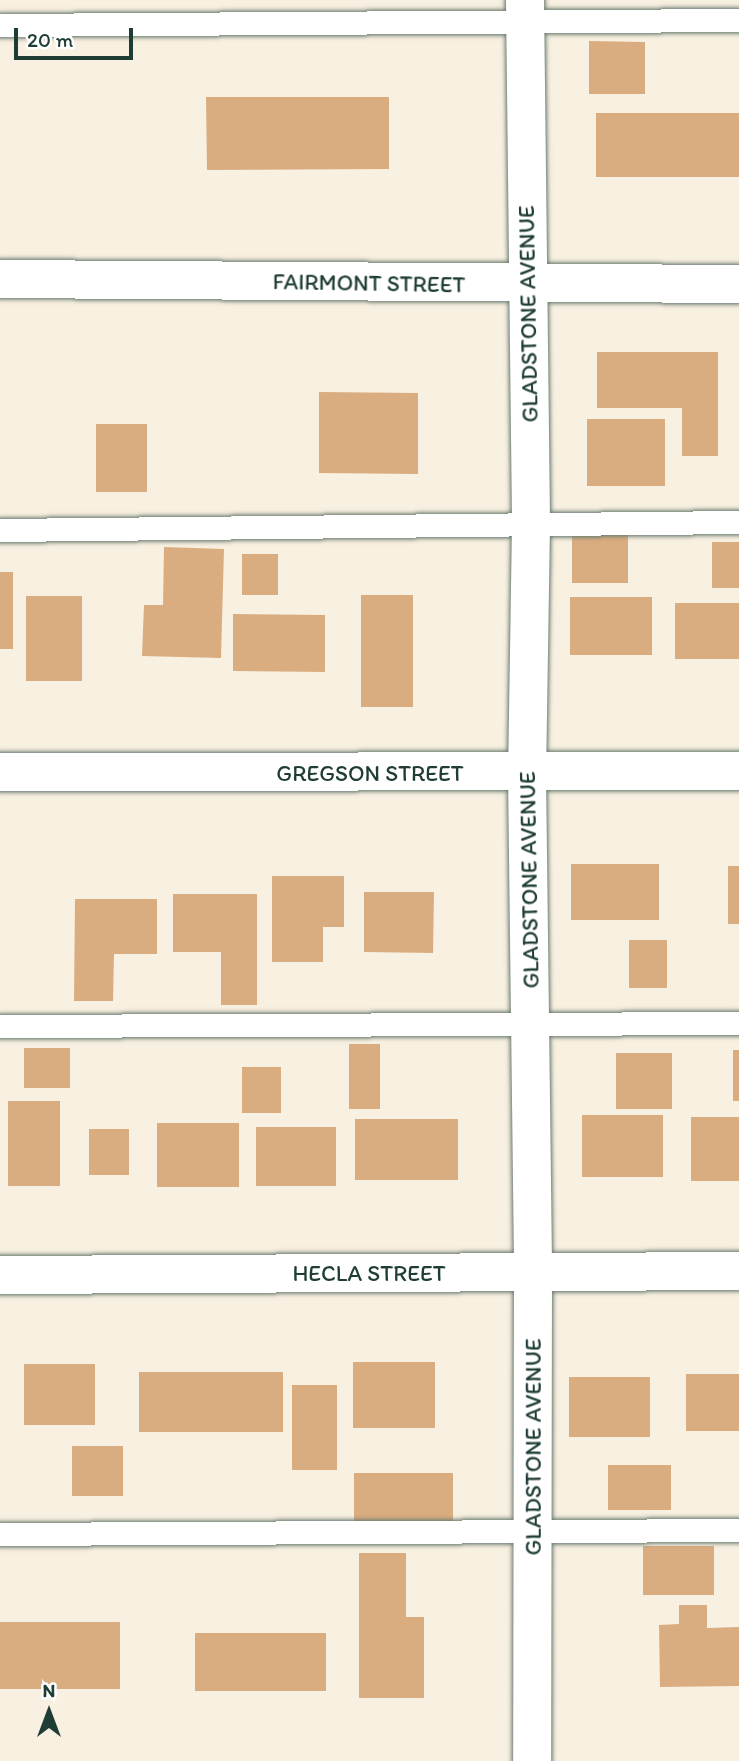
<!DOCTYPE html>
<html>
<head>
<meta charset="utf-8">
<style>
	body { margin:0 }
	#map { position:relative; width:739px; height:1761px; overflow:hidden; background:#f8f0e1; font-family:Itim,sans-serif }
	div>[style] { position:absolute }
	.building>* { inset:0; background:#daad80 }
	.roads { filter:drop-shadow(0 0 2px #6b7c71) drop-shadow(0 0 2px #6b7c71) }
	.service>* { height:23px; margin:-11.5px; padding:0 11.5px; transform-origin:11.5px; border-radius:11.5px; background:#fff }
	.minor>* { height:38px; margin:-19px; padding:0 19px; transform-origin:19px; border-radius:19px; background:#fff }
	span { translate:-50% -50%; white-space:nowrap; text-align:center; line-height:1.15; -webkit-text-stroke:7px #fff; paint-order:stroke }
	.street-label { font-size:23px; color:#1f3d34 }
	.north { position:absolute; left:14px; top:1677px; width:70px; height:70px; -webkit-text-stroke:5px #fff; paint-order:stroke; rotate:0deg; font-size:19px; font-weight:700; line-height:28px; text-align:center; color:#1f3d34 }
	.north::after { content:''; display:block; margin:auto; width:24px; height:32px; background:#1f3d34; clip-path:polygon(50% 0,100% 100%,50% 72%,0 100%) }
	.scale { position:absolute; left:14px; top:28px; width:119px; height:32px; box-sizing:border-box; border:4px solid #1f3d34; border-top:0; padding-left:9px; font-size:21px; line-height:24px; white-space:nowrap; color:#1f3d34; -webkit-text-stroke:5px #fff; paint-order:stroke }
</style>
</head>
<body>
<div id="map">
	<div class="building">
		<div style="clip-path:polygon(589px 41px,645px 42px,645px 94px,589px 94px)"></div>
		<div style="clip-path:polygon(206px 97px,389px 97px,389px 169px,207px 170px)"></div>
		<div style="clip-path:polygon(596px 113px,739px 113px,739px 177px,596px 177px)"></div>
		<div style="clip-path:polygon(597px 352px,718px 352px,718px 456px,682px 456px,682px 408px,597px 408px)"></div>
		<div style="clip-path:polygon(319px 392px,418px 393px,418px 474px,319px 473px)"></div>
		<div style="clip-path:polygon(587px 419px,665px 419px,665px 486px,587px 486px)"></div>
		<div style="clip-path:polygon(96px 424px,147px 424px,147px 492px,96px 492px)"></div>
		<div style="clip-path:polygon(572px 535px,628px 535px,628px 583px,572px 583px)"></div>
		<div style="clip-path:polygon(712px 542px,739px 542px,739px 588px,712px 588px)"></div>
		<div style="clip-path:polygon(164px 547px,224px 549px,221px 658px,142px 656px,144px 605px,163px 605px)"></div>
		<div style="clip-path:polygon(242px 554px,278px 554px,278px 595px,242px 595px)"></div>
		<div style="clip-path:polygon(0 572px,13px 572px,13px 649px,0 649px)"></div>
		<div style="clip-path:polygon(361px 595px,413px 595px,413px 707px,361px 707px)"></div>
		<div style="clip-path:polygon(26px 596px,82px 596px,82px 681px,26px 681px)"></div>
		<div style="clip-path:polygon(570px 597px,652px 597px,652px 655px,570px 655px)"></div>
		<div style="clip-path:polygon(675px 603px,739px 603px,739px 659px,675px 659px)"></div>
		<div style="clip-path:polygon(233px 614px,325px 615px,325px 672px,233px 671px)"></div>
		<div style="clip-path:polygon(571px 864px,659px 864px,659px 920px,571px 920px)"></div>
		<div style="clip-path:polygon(728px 866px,739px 866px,739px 924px,728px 924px)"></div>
		<div style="clip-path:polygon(272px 876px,344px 876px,344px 927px,323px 927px,323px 962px,272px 962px)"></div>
		<div style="clip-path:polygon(364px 892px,434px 892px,433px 953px,364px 952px)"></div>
		<div style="clip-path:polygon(173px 894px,257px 894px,257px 1005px,221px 1005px,221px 952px,173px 952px)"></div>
		<div style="clip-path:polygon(75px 899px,157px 899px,157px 954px,114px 954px,113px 1001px,74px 1001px)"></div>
		<div style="clip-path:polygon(629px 940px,667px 940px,667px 988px,629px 988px)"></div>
		<div style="clip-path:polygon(349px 1044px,380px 1044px,380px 1109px,349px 1109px)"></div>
		<div style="clip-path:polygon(24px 1048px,70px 1048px,70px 1088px,24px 1088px)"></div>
		<div style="clip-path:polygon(733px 1050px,739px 1050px,739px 1101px,733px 1101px)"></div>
		<div style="clip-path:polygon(616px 1053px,672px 1053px,672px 1109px,616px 1109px)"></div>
		<div style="clip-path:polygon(242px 1067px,281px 1067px,281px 1113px,242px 1113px)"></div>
		<div style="clip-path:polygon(8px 1101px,60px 1101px,60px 1186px,8px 1186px)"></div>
		<div style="clip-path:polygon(582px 1115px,663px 1115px,663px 1177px,582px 1177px)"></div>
		<div style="clip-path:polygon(691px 1117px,739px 1117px,739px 1181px,691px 1181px)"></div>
		<div style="clip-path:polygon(355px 1119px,458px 1119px,458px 1180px,355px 1180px)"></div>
		<div style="clip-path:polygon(157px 1123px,239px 1123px,239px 1187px,157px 1187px)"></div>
		<div style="clip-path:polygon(256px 1127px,336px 1127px,336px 1186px,256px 1186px)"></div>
		<div style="clip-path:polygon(89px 1129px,129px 1129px,129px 1175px,89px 1175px)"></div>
		<div style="clip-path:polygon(353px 1362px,435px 1362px,435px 1428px,353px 1428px)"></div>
		<div style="clip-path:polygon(24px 1364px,95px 1364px,95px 1425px,24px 1425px)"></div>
		<div style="clip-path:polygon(139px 1372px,283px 1372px,283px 1432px,139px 1432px)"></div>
		<div style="clip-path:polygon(686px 1374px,739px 1374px,739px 1431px,686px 1431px)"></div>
		<div style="clip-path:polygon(569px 1377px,650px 1377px,650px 1437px,569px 1437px)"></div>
		<div style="clip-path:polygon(292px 1385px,337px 1385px,337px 1470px,292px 1470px)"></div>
		<div style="clip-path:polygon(72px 1446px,123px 1446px,123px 1496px,72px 1496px)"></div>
		<div style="clip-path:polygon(608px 1465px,671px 1465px,671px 1510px,608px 1510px)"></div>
		<div style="clip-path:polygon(354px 1473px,453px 1473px,453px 1525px,354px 1525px)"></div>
		<div style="clip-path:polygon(643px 1546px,714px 1546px,714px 1595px,643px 1595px)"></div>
		<div style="clip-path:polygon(359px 1553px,406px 1553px,406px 1617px,424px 1617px,424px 1698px,359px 1698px)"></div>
		<div style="clip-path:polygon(679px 1605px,707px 1605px,707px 1628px,739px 1627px,739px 1686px,660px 1687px,659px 1625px,679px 1624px)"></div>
		<div style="clip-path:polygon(0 1622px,120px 1622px,120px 1689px,0 1689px)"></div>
		<div style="clip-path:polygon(195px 1633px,326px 1633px,326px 1691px,195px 1691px)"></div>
	</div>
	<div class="roads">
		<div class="service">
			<div style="left:0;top:25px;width:739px;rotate:-0.39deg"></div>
			<div style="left:0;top:530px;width:739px;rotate:-0.62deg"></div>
			<div style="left:0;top:1026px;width:739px;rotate:-0.23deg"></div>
			<div style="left:0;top:1534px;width:739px;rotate:-0.31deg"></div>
		</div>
		<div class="minor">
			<div style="left:525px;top:0;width:524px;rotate:89.34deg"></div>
			<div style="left:531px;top:524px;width:249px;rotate:90.9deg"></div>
			<div style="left:527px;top:773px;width:499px;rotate:89.3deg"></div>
			<div style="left:533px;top:1272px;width:489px;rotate:90.1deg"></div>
			<div style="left:0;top:279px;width:739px;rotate:0.39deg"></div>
			<div style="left:0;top:772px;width:739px;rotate:-0.08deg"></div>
			<div style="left:0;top:1275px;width:739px;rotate:-0.31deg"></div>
		</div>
	</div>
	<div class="street-label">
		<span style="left:369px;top:283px;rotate:1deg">FAIRMONT STREET</span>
		<span style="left:528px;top:314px;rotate:-91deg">GLADSTONE AVENUE</span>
		<span style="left:370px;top:773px">GREGSON STREET</span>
		<span style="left:529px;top:880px;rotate:-91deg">GLADSTONE AVENUE</span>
		<span style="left:369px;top:1273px">HECLA STREET</span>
		<span style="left:533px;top:1447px;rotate:-90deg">GLADSTONE AVENUE</span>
	</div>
	<div class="north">N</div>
	<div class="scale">20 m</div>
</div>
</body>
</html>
